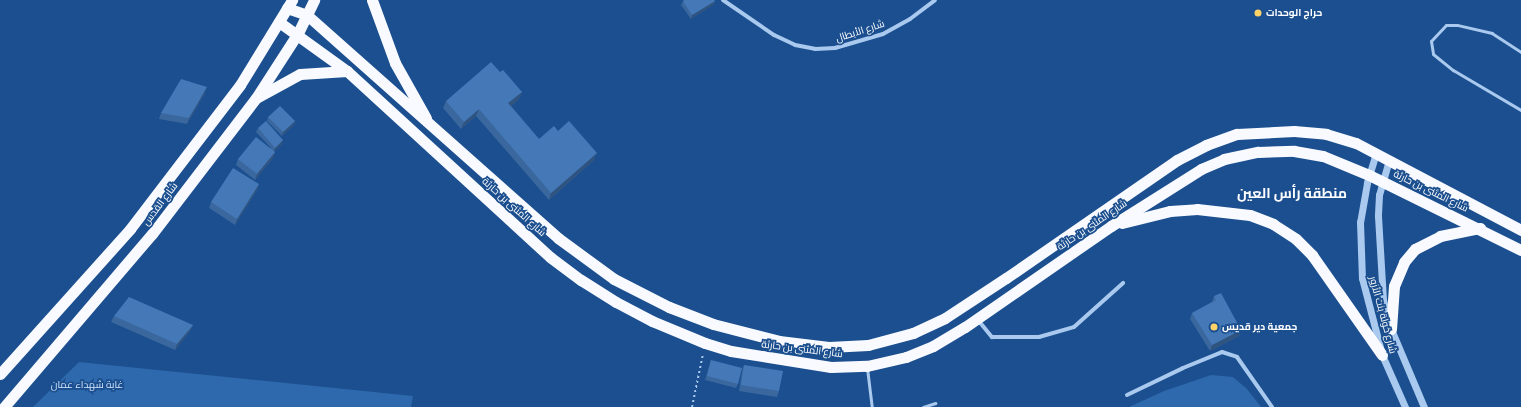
<!DOCTYPE html>
<html>
<head>
<meta charset="utf-8">
<style>
	body { margin:0 }
	#map { position:relative; width:1521px; height:407px; overflow:hidden; background:#1b4f8f; font-family:"Archivo Narrow",Cairo,sans-serif }
	div>[style] { position:absolute }
	.green>* { inset:0; background:#2e69ad }
	.path>* { height:2px; margin-top:-1px; transform-origin:0; background:repeating-linear-gradient(90deg,#a9c9ee 0 2px,transparent 0 5px) }
	.service>* { height:3px; margin:-1.5px; padding:0 1.5px; transform-origin:1.5px; border-radius:1.5px; background:#a9c9ee }
	.minor>* { height:4px; margin:-2px; padding:0 2px; transform-origin:2px; border-radius:2px; background:#a9c9ee }
	.tertiary>* { height:7px; margin:-3.5px; padding:0 3.5px; transform-origin:3.5px; border-radius:3.5px; background:#a9c9ee }
	.trunk>* { height:11px; margin:-5.5px; padding:0 5.5px; transform-origin:5.5px; border-radius:5.5px; background:#f8faff }
	.wall>* { inset:0; background:#3a679d }
	.shaded-wall>* { inset:0; background:#305480 }
	.building>* { inset:0; background:#4478b7 }
	.dots>* { width:11px; height:11px; translate:-50% -50%; box-sizing:border-box; border:2px solid #1b4f8f; border-radius:50% }
	span { translate:-50% -50%; white-space:nowrap; text-align:center; line-height:1.15; -webkit-text-stroke:3.5px #1b4f8f; paint-order:stroke }
	.poi-label { font-size:10px; color:#fff; font-weight:700 }
	.left { translate:0 -50%; text-align:left }
	.street-label { font-size:10px; color:#fff }
	.park-label { font-size:10px; color:#cfe3fa }
	.district-label { font-size:14px; color:#fff; font-weight:700 }
</style>
</head>
<body>
<div id="map">
	<div class="green">
		<div style="clip-path:polygon(79px 362px,413px 396px,411px 407px,33px 407px)"></div>
		<div style="clip-path:polygon(1211px 375px,1233px 377px,1247px 389px,1261px 407px,1129px 407px,1164px 391px)"></div>
	</div>
	<div class="path">
		<div style="left:692px;top:407px;width:54px;rotate:-78.3deg"></div>
	</div>
	<div class="service">
		<div style="left:1521px;top:52px;width:35px;rotate:-147deg"></div>
		<div style="left:1492px;top:33px;width:36px;rotate:-167deg"></div>
		<div style="left:1457px;top:25px;width:11px;rotate:180deg"></div>
		<div style="left:1446px;top:25px;width:22px;rotate:133deg"></div>
		<div style="left:1431px;top:41px;width:13px;rotate:81deg"></div>
		<div style="left:1433px;top:54px;width:26px;rotate:39deg"></div>
		<div style="left:1453px;top:70px;width:79px;rotate:30.5deg"></div>
		<div style="left:867px;top:368px;width:39px;rotate:83deg"></div>
		<div style="left:923px;top:407px;width:13px;rotate:-18deg"></div>
	</div>
	<div class="minor">
		<div style="left:723px;top:0;width:62px;rotate:34.5deg"></div>
		<div style="left:774px;top:35px;width:23px;rotate:25deg"></div>
		<div style="left:795px;top:45px;width:20px;rotate:11deg"></div>
		<div style="left:815px;top:49px;width:20px;rotate:-3deg"></div>
		<div style="left:835px;top:48px;width:50px;rotate:-16.3deg"></div>
		<div style="left:883px;top:34px;width:31px;rotate:-29deg"></div>
		<div style="left:910px;top:19px;width:31px;rotate:-37deg"></div>
		<div style="left:978px;top:320px;width:22px;rotate:51deg"></div>
		<div style="left:992px;top:337px;width:47px"></div>
		<div style="left:1039px;top:337px;width:36px;rotate:-16deg"></div>
		<div style="left:1074px;top:327px;width:66px;rotate:-41.9deg"></div>
		<div style="left:1127px;top:395px;width:62px;rotate:-25.7deg"></div>
		<div style="left:1183px;top:368px;width:42px;rotate:-22.3deg"></div>
		<div style="left:1222px;top:352px;width:16px;rotate:18deg"></div>
		<div style="left:1237px;top:357px;width:61px;rotate:55deg"></div>
	</div>
	<div class="tertiary">
		<div style="left:1376px;top:153px;width:31px;rotate:107deg"></div>
		<div style="left:1367px;top:183px;width:40px;rotate:100deg"></div>
		<div style="left:1360px;top:222px;width:56px;rotate:88deg"></div>
		<div style="left:1362px;top:278px;width:80px;rotate:75.4deg"></div>
		<div style="left:1382px;top:355px;width:57px;rotate:66.1deg"></div>
		<div style="left:1389px;top:160px;width:36px;rotate:106deg"></div>
		<div style="left:1379px;top:195px;width:21px;rotate:93deg"></div>
		<div style="left:1378px;top:216px;width:84px;rotate:86.6deg"></div>
		<div style="left:1383px;top:300px;width:30px;rotate:75deg"></div>
		<div style="left:1391px;top:329px;width:85px;rotate:67.1deg"></div>
	</div>
	<div class="trunk">
		<div style="left:372px;top:0;width:67px;rotate:69.9deg"></div>
		<div style="left:395px;top:63px;width:63px;rotate:60.6deg"></div>
		<div style="left:287px;top:8px;width:21px;rotate:19deg"></div>
		<div style="left:307px;top:15px;width:336px;rotate:41.6deg"></div>
		<div style="left:558px;top:238px;width:69px;rotate:36.2deg"></div>
		<div style="left:614px;top:279px;width:62px;rotate:27deg"></div>
		<div style="left:669px;top:307px;width:47px;rotate:21.1deg"></div>
		<div style="left:713px;top:324px;width:68px;rotate:14.4deg"></div>
		<div style="left:779px;top:341px;width:50px;rotate:6.8deg"></div>
		<div style="left:829px;top:347px;width:39px;rotate:-3deg"></div>
		<div style="left:868px;top:345px;width:47px;rotate:-14.9deg"></div>
		<div style="left:913px;top:333px;width:35px;rotate:-25deg"></div>
		<div style="left:945px;top:318px;width:73px;rotate:-33.3deg"></div>
		<div style="left:1006px;top:278px;width:208px;rotate:-34.6deg"></div>
		<div style="left:1177px;top:160px;width:33px;rotate:-27deg"></div>
		<div style="left:1206px;top:145px;width:33px;rotate:-20deg"></div>
		<div style="left:1237px;top:134px;width:57px;rotate:-3deg"></div>
		<div style="left:1294px;top:131px;width:32px;rotate:5deg"></div>
		<div style="left:1326px;top:134px;width:31px;rotate:17deg"></div>
		<div style="left:1356px;top:143px;width:187px;rotate:27.8deg"></div>
		<div style="left:279px;top:22px;width:84px;rotate:35.8deg"></div>
		<div style="left:347px;top:71px;width:275px;rotate:42.5deg"></div>
		<div style="left:550px;top:257px;width:39px;rotate:37deg"></div>
		<div style="left:581px;top:280px;width:41px;rotate:32.2deg"></div>
		<div style="left:616px;top:302px;width:41px;rotate:27.8deg"></div>
		<div style="left:652px;top:321px;width:57px;rotate:22.5deg"></div>
		<div style="left:705px;top:343px;width:27px;rotate:17deg"></div>
		<div style="left:731px;top:351px;width:101px;rotate:9.1deg"></div>
		<div style="left:831px;top:367px;width:36px;rotate:-2deg"></div>
		<div style="left:867px;top:366px;width:40px;rotate:-13deg"></div>
		<div style="left:906px;top:357px;width:29px;rotate:-22deg"></div>
		<div style="left:933px;top:346px;width:37px;rotate:-31deg"></div>
		<div style="left:965px;top:327px;width:178px;rotate:-34.7deg"></div>
		<div style="left:1111px;top:226px;width:107px;rotate:-32.3deg"></div>
		<div style="left:1201px;top:169px;width:25px;rotate:-23deg"></div>
		<div style="left:1224px;top:159px;width:35px;rotate:-12deg"></div>
		<div style="left:1258px;top:152px;width:36px;rotate:-2deg"></div>
		<div style="left:1294px;top:151px;width:29px;rotate:10deg"></div>
		<div style="left:1323px;top:156px;width:50px;rotate:22.4deg"></div>
		<div style="left:1369px;top:175px;width:169px;rotate:26.3deg"></div>
		<div style="left:258px;top:97px;width:48px;rotate:-28.7deg"></div>
		<div style="left:300px;top:74px;width:47px;rotate:-3.7deg"></div>
		<div style="left:1122px;top:223px;width:49px;rotate:-14deg"></div>
		<div style="left:1170px;top:211px;width:27px;rotate:-4deg"></div>
		<div style="left:1197px;top:209px;width:53px;rotate:6.5deg"></div>
		<div style="left:1250px;top:215px;width:25px;rotate:21deg"></div>
		<div style="left:1273px;top:224px;width:27px;rotate:33deg"></div>
		<div style="left:1296px;top:239px;width:23px;rotate:45deg"></div>
		<div style="left:1312px;top:255px;width:122px;rotate:55deg"></div>
		<div style="left:1391px;top:329px;width:43px;rotate:-86deg"></div>
		<div style="left:1394px;top:286px;width:26px;rotate:-67deg"></div>
		<div style="left:1404px;top:262px;width:17px;rotate:-50deg"></div>
		<div style="left:1415px;top:249px;width:28px;rotate:-27deg"></div>
		<div style="left:1440px;top:236px;width:41px;rotate:-11.3deg"></div>
		<div style="left:0;top:374px;width:195px;rotate:-48.1deg"></div>
		<div style="left:130px;top:229px;width:181px;rotate:-52.6deg"></div>
		<div style="left:240px;top:85px;width:100px;rotate:-58.5deg"></div>
		<div style="left:4px;top:407px;width:228px;rotate:-49.5deg"></div>
		<div style="left:152px;top:234px;width:171px;rotate:-52.6deg"></div>
		<div style="left:256px;top:98px;width:77px;rotate:-57.1deg"></div>
		<div style="left:298px;top:33px;width:37px;rotate:-64deg"></div>
	</div>
	<div class="wall">
		<div style="clip-path:polygon(683px 1px,715px 1px,713px 5px,691px 19px,681px 5px)"></div>
		<div style="clip-path:polygon(500px 72px,522px 92px,519px 99px,511px 106px,539px 139px,558px 131px,594px 160px,549px 200px,476px 116px,461px 129px,443px 108px,446px 101px)"></div>
		<div style="clip-path:polygon(205px 93px,187px 124px,159px 119px,161px 113px)"></div>
		<div style="clip-path:polygon(268px 117px,295px 121px,294px 125px,282px 136px,267px 121px)"></div>
		<div style="clip-path:polygon(258px 128px,282px 144px,274px 151px,275px 152px,273px 158px,255px 180px,236px 165px,238px 159px,271px 148px,256px 132px)"></div>
		<div style="clip-path:polygon(259px 184px,257px 190px,235px 225px,209px 208px,211px 202px)"></div>
		<div style="clip-path:polygon(1214px 296px,1241px 330px,1239px 336px,1210px 351px,1190px 319px,1192px 313px,1212px 302px)"></div>
		<div style="clip-path:polygon(114px 316px,193px 325px,190px 331px,175px 350px,111px 322px)"></div>
		<div style="clip-path:polygon(711px 360px,738px 384px,736px 388px,705px 380px)"></div>
		<div style="clip-path:polygon(744px 365px,779px 391px,777px 397px,739px 391px,742px 371px)"></div>
	</div>
	<div class="shaded-wall">
		<div style="clip-path:polygon(715px 1px,713px 5px,691px 19px,692px 15px)"></div>
		<div style="clip-path:polygon(207px 87px,205px 93px,187px 124px,189px 118px)"></div>
		<div style="clip-path:polygon(522px 92px,519px 99px,506px 111px,508px 103px)"></div>
		<div style="clip-path:polygon(479px 109px,476px 116px,461px 129px,464px 122px)"></div>
		<div style="clip-path:polygon(295px 121px,294px 125px,282px 136px,283px 132px)"></div>
		<div style="clip-path:polygon(283px 140px,282px 144px,274px 152px,275px 148px)"></div>
		<div style="clip-path:polygon(275px 152px,273px 158px,255px 180px,257px 174px)"></div>
		<div style="clip-path:polygon(597px 153px,594px 160px,549px 200px,551px 193px)"></div>
		<div style="clip-path:polygon(259px 184px,257px 190px,235px 225px,237px 219px)"></div>
		<div style="clip-path:polygon(193px 325px,190px 331px,175px 350px,177px 344px)"></div>
		<div style="clip-path:polygon(1241px 330px,1239px 336px,1210px 351px,1212px 345px)"></div>
	</div>
	<div class="building">
		<div style="clip-path:polygon(684px 0,714px 0,715px 1px,692px 15px,683px 1px)"></div>
		<div style="clip-path:polygon(491px 62px,500px 72px,503px 70px,522px 92px,508px 103px,539px 139px,554px 126px,558px 131px,569px 121px,597px 153px,551px 193px,479px 109px,464px 122px,446px 101px)"></div>
		<div style="clip-path:polygon(181px 79px,207px 87px,189px 118px,161px 113px)"></div>
		<div style="clip-path:polygon(280px 106px,295px 121px,283px 132px,268px 117px)"></div>
		<div style="clip-path:polygon(266px 121px,283px 140px,275px 148px,258px 128px)"></div>
		<div style="clip-path:polygon(256px 137px,275px 152px,257px 174px,238px 159px)"></div>
		<div style="clip-path:polygon(233px 168px,259px 184px,237px 219px,211px 202px)"></div>
		<div style="clip-path:polygon(1221px 293px,1241px 330px,1212px 345px,1192px 313px,1216px 300px,1214px 296px)"></div>
		<div style="clip-path:polygon(129px 297px,193px 325px,177px 344px,114px 316px)"></div>
		<div style="clip-path:polygon(711px 360px,742px 368px,738px 384px,707px 376px)"></div>
		<div style="clip-path:polygon(744px 365px,783px 371px,779px 391px,741px 385px)"></div>
	</div>
	<div class="dots">
		<div style="left:1258px;top:13px;background:#ffd166"></div>
		<div style="left:1214px;top:327px;background:#ffd166"></div>
	</div>
	<div class="poi-label">
		<span class="left" style="left:1266px;top:13px">حراج الوحدات</span>
		<span class="left" style="left:1222px;top:327px">جمعية دير قديس</span>
	</div>
	<div class="street-label">
		<span style="left:860px;top:31px;rotate:-18deg">شارع الأبطال</span>
		<span style="left:1431px;top:191px;rotate:26deg">شارع المثنى بن حارثة</span>
		<span style="left:160px;top:204px;rotate:-53deg">شارع القدس</span>
		<span style="left:514px;top:207px;rotate:42deg">شارع المثنى بن حارثة</span>
		<span style="left:1092px;top:225px;rotate:-34deg">شارع المثنى بن حارثة</span>
		<span style="left:1383px;top:315px;rotate:75deg">شارع خولة بنت الأزور</span>
		<span style="left:802px;top:349px;rotate:7deg">شارع المثنى بن حارثة</span>
	</div>
	<div class="park-label">
		<span style="left:87px;top:385px">غابة شهداء عمان</span>
	</div>
	<div class="district-label">
		<span style="left:1292px;top:193px">منطقة رأس العين</span>
	</div>
</div>
</body>
</html>
